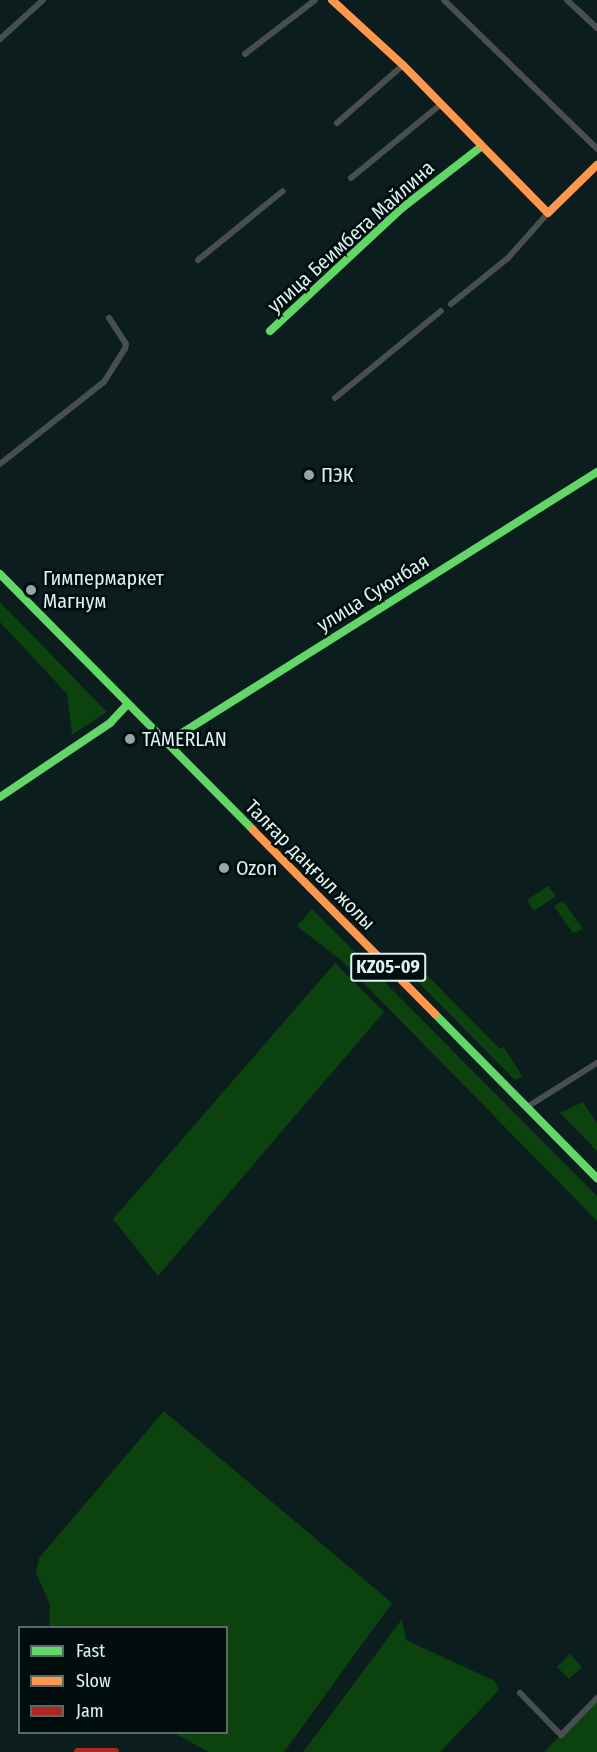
<!DOCTYPE html>
<html>
<head>
<meta charset="utf-8">
<style>
	body { margin:0 }
	#map { position:relative; width:597px; height:1752px; overflow:hidden; background:#0c1d1d; font-family:"Fira Sans Condensed",sans-serif }
	div>[style] { position:absolute }
	.green>* { inset:0; background:#0c420e }
	.street>* { height:6px; margin:-3px; padding:0 3px; transform-origin:3px; border-radius:3px; background:#484f4d }
	.fast>* { height:8px; margin:-4px; padding:0 4px; transform-origin:4px; border-radius:4px; background:#63d668 }
	.slow>* { height:8px; margin:-4px; padding:0 4px; transform-origin:4px; border-radius:4px; background:#ff974d }
	.jam>* { height:8px; margin:-4px; padding:0 4px; transform-origin:4px; border-radius:4px; background:#b3261e }
	.dots>* { width:16px; height:16px; translate:-50% -50%; box-sizing:border-box; border:3px solid #000d0c; border-radius:50% }
	span { translate:-50% -50%; white-space:nowrap; text-align:center; line-height:1.15; -webkit-text-stroke:5px #000d0c; paint-order:stroke }
	.shield-label span { padding:2px 4px; background:#000d0c; border:2px solid; border-radius:4px; -webkit-text-stroke-width:0 }
	.shield-label { font-size:18px; color:#dbf2f0; font-weight:700 }
	.street-label { font-size:20px; color:#dbf2f0 }
	.poi-label { font-size:20px; color:#dbf2f0 }
	.left { translate:0 -50%; text-align:left }
	.legend { position:absolute; left:18px; top:1626px; width:210px; height:108px; box-sizing:border-box; background:#000d0c; border:2px solid #586967; margin:0; padding:8px 10px; list-style:none; font-size:18px; color:#dbf2f0 }
	.legend li { display:flex; align-items:center; gap:12px; height:30px }
	.legend b { width:30px; border:2px solid #586967 }
</style>
</head>
<body>
<div id="map">
	<div class="green">
		<div style="clip-path:polygon(0 602px,107px 712px,72px 735px,67px 694px,0 622px)"></div>
		<div style="clip-path:polygon(548px 886px,556px 896px,534px 911px,527px 900px)"></div>
		<div style="clip-path:polygon(563px 901px,583px 929px,573px 933px,554px 906px)"></div>
		<div style="clip-path:polygon(312px 909px,597px 1196px,597px 1221px,342px 961px,297px 926px)"></div>
		<div style="clip-path:polygon(335px 963px,384px 1012px,158px 1276px,113px 1219px)"></div>
		<div style="clip-path:polygon(422px 970px,500px 1049px,504px 1047px,522px 1076px,515px 1080px,413px 977px)"></div>
		<div style="clip-path:polygon(583px 1102px,597px 1123px,597px 1151px,560px 1113px)"></div>
		<div style="clip-path:polygon(164px 1411px,392px 1603px,284px 1752px,209px 1752px,174px 1733px,226px 1732px,226px 1628px,49px 1627px,50px 1605px,36px 1572px,39px 1558px)"></div>
		<div style="clip-path:polygon(402px 1619px,406px 1640px,495px 1681px,499px 1690px,440px 1752px,303px 1752px)"></div>
		<div style="clip-path:polygon(570px 1654px,582px 1667px,569px 1679px,557px 1667px)"></div>
		<div style="clip-path:polygon(597px 1698px,597px 1752px,544px 1752px,561px 1735px)"></div>
	</div>
	<div class="street">
		<div style="left:444px;top:0;width:214px;rotate:44.2deg"></div>
		<div style="left:567px;top:0;width:41px;rotate:43deg"></div>
		<div style="left:0;top:39px;width:58px;rotate:-42.2deg"></div>
		<div style="left:245px;top:54px;width:88px;rotate:-37.6deg"></div>
		<div style="left:337px;top:123px;width:88px;rotate:-41.3deg"></div>
		<div style="left:351px;top:178px;width:117px;rotate:-39.4deg"></div>
		<div style="left:198px;top:260px;width:109px;rotate:-39.1deg"></div>
		<div style="left:451px;top:304px;width:73px;rotate:-38.9deg"></div>
		<div style="left:508px;top:258px;width:60px;rotate:-48.4deg"></div>
		<div style="left:335px;top:398px;width:137px;rotate:-39.4deg"></div>
		<div style="left:0;top:464px;width:132px;rotate:-38.3deg"></div>
		<div style="left:104px;top:382px;width:39px;rotate:-58deg"></div>
		<div style="left:125px;top:349px;width:5px;rotate:-79deg"></div>
		<div style="left:126px;top:344px;width:31px;rotate:-123deg"></div>
		<div style="left:527px;top:1107px;width:83px;rotate:-32.2deg"></div>
		<div style="left:520px;top:1693px;width:59px;rotate:45.7deg"></div>
		<div style="left:561px;top:1735px;width:52px;rotate:-45.8deg"></div>
	</div>
	<div class="fast">
		<div style="left:270px;top:331px;width:180px;rotate:-43deg"></div>
		<div style="left:402px;top:208px;width:101px;rotate:-37.8deg"></div>
		<div style="left:0;top:574px;width:360px;rotate:45.3deg"></div>
		<div style="left:166px;top:743px;width:509px;rotate:-32.16deg"></div>
		<div style="left:0;top:797px;width:133px;rotate:-33.9deg"></div>
		<div style="left:110px;top:723px;width:26px;rotate:-47deg"></div>
		<div style="left:435px;top:1014px;width:231px;rotate:45.4deg"></div>
	</div>
	<div class="slow">
		<div style="left:332px;top:0;width:96px;rotate:42.5deg"></div>
		<div style="left:403px;top:65px;width:207px;rotate:45.6deg"></div>
		<div style="left:548px;top:213px;width:69px;rotate:-44.4deg"></div>
		<div style="left:253px;top:830px;width:259px;rotate:45.3deg"></div>
	</div>
	<div class="jam">
		<div style="left:78px;top:1752px;width:37px"></div>
	</div>
	<div class="dots">
		<div style="left:309px;top:475px;background:#93a7a6"></div>
		<div style="left:31px;top:590px;background:#93a7a6"></div>
		<div style="left:130px;top:739px;background:#93a7a6"></div>
		<div style="left:224px;top:868px;background:#93a7a6"></div>
	</div>
	<div class="shield-label">
		<span style="left:388px;top:967px">KZ05-09</span>
	</div>
	<div class="street-label">
		<span style="left:351px;top:237px;rotate:-42deg">улица Беимбета Майлина</span>
		<span style="left:373px;top:593px;rotate:-32deg">улица Суюнбая</span>
		<span style="left:310px;top:865px;rotate:45deg">Талғар даңғыл жолы</span>
	</div>
	<div class="poi-label">
		<span class="left" style="left:321px;top:475px">ПЭК</span>
		<span class="left" style="left:43px;top:590px">Гимпермаркет<br>Магнум</span>
		<span class="left" style="left:142px;top:739px">TAMERLAN</span>
		<span class="left" style="left:236px;top:868px">Ozon</span>
	</div>
	<ul class="legend">
	<li><b style="height:8px;background:#63d668"></b>Fast</li>
	<li><b style="height:8px;background:#ff974d"></b>Slow</li>
	<li><b style="height:8px;background:#b3261e"></b>Jam</li>
	</ul>
</div>
</body>
</html>
